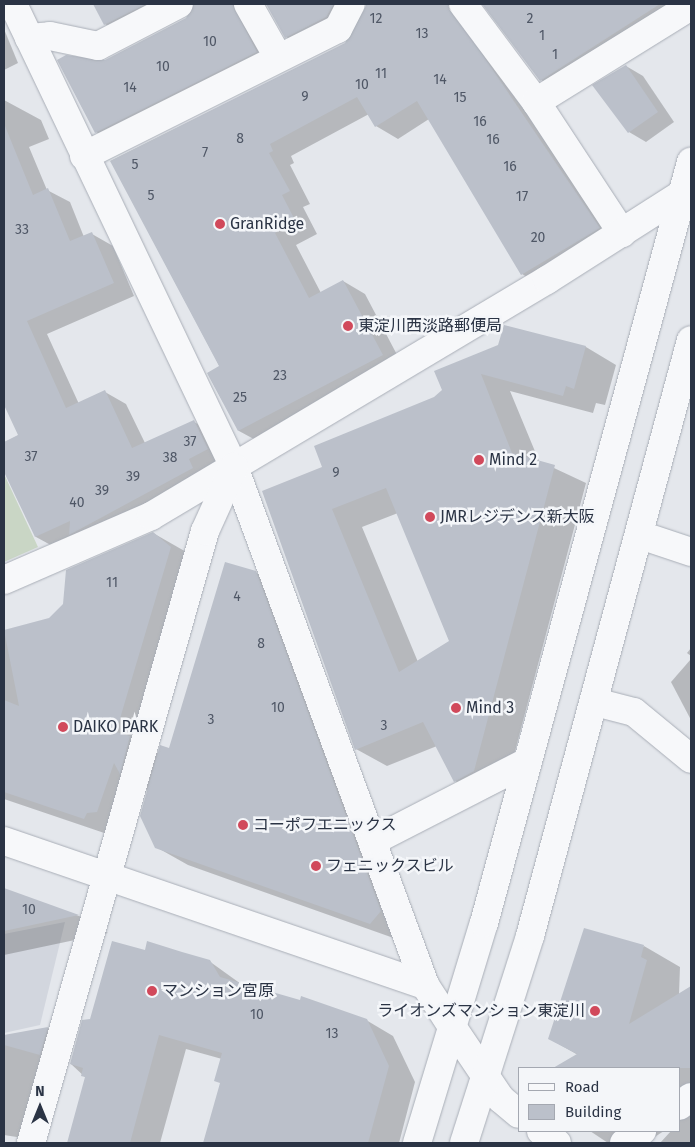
<!DOCTYPE html>
<html>
<head>
<meta charset="utf-8">
<style>
	body { margin:0 }
	#map { position:relative; width:695px; height:1147px; overflow:hidden; background:#e4e7ec; font-family:"Fira Sans","Noto Sans JP",sans-serif }
	div>[style] { position:absolute }
	.built>* { inset:0; background:#d2d6de }
	.green>* { inset:0; background:#c9d6c5 }
	.shadow>* { inset:0; background:#0003 }
	.building>* { inset:0; background:#bbc0ca }
	.roads { filter:drop-shadow(0 0 1px #a9aeb7) drop-shadow(0 0 1px #a9aeb7) }
	.minor>* { height:28px; margin:-14px; padding:0 14px; transform-origin:14px; border-radius:14px; background:#f7f8fa }
	.tertiary>* { height:28px; margin:-14px; padding:0 14px; transform-origin:14px; border-radius:14px; background:#f7f8fa }
	.dots>* { width:14px; height:14px; translate:-50% -50%; box-sizing:border-box; border:2px solid #f4f6f9; border-radius:50% }
	span { translate:-50% -50%; white-space:nowrap; text-align:center; line-height:1.15; -webkit-text-stroke:5px #f4f6f9; paint-order:stroke }
	.number-label { font-size:14px; color:#4f5766 }
	.number-label span { -webkit-text-stroke-width:0 }
	.poi-label { font-size:16px; color:#2b3445 }
	.left { translate:0 -50%; text-align:left }
	.right { translate:-100% -50%; text-align:right }
	.frame { position:absolute; inset:0; border:5px solid #2b3445; pointer-events:none }
	.legend { position:absolute; left:518px; top:1067px; width:162px; height:65px; box-sizing:border-box; background:#f4f6f9; border:1px solid #a4a8b1; margin:0; padding:6px 9px; list-style:none; font-size:15px; color:#2b3445 }
	.legend li { display:flex; align-items:center; gap:10px; height:25px }
	.legend b { width:25px; border:1px solid #a4a8b1 }
	.north { position:absolute; left:15px; top:1082px; width:50px; height:50px; -webkit-text-stroke:4px #f4f6f9; paint-order:stroke; rotate:0deg; font-size:14px; font-weight:700; line-height:20px; text-align:center; color:#2b3445 }
	.north::after { content:''; display:block; margin:auto; width:18px; height:22px; background:#2b3445; clip-path:polygon(50% 0,100% 100%,50% 72%,0 100%) }
</style>
</head>
<body>
<div id="map">
	<div class="built">
		<div style="clip-path:polygon(65px 922px,40px 1025px,4px 1033px,4px 934px)"></div>
	</div>
	<div class="green">
		<div style="clip-path:polygon(4px 474px,38px 547px,4px 562px)"></div>
	</div>
	<div class="shadow">
		<div style="clip-path:polygon(94px 4px,190px 4px,126px 37px,105px 24px)"></div>
		<div style="clip-path:polygon(261px 4px,278px 64px,117px 145px,96px 132px,105px 61px,187px 19px,195px 4px)"></div>
		<div style="clip-path:polygon(267px 4px,364px 4px,308px 49px,286px 37px)"></div>
		<div style="clip-path:polygon(366px 4px,478px 4px,620px 240px,543px 286px,522px 274px,429px 119px,398px 139px,376px 126px,369px 114px,291px 156px,294px 163px,290px 165px,310px 204px,303px 207px,317px 234px,296px 245px,321px 293px,343px 281px,365px 294px,404px 368px,261px 443px,239px 431px,208px 374px,220px 367px,111px 161px,346px 44px,366px 12px)"></div>
		<div style="clip-path:polygon(484px 4px,691px 4px,562px 92px,541px 80px)"></div>
		<div style="clip-path:polygon(4px 29px,18px 63px,4px 70px)"></div>
		<div style="clip-path:polygon(626px 66px,643px 76px,674px 122px,646px 142px,629px 132px)"></div>
		<div style="clip-path:polygon(4px 100px,41px 120px,49px 139px,29px 147px,47px 190px,70px 202px,84px 237px,92px 234px,113px 246px,134px 296px,47px 334px,79px 404px,105px 392px,126px 404px,145px 443px,194px 422px,216px 434px,229px 462px,58px 549px,36px 537px,4px 469px,4px 443px,19px 435px,4px 402px)"></div>
		<div style="clip-path:polygon(evenodd,505px 326px,586px 347px,616px 365px,605px 405px,596px 403px,593px 413px,510px 391px,539px 461px,586px 483px,505px 789px,486px 799px,455px 781px,437px 746px,387px 766px,356px 749px,324px 468px,435px 398px,499px 346px,505px 326px,398px 513px,450px 642px,418px 662px,362px 527px,398px 513px)"></div>
		<div style="clip-path:polygon(153px 533px,188px 553px,151px 749px,159px 754px,170px 749px,255px 572px,287px 591px,402px 941px,188px 865px,156px 847px,147px 788px,132px 831px,119px 838px,4px 799px,4px 632px,49px 619px)"></div>
		<div style="clip-path:polygon(691px 648px,691px 656px,687px 653px)"></div>
		<div style="clip-path:polygon(691px 659px,691px 720px,671px 682px)"></div>
		<div style="clip-path:polygon(4px 890px,79px 916px,108px 933px,4px 955px)"></div>
		<div style="clip-path:polygon(644px 946px,680px 967px,679px 995px,691px 987px,691px 1143px,660px 1143px,671px 1131px,679px 1131px,679px 1068px,556px 1068px,578px 1055px,550px 1039px)"></div>
		<div style="clip-path:polygon(146px 951px,209px 961px,241px 984px,366px 1020px,393px 1036px,415px 1082px,399px 1143px,204px 1143px,221px 1083px,222px 1059px,186px 1049px,160px 1143px,68px 1143px,86px 1078px,71px 1064px,91px 1020px)"></div>
		<div style="clip-path:polygon(48px 1028px,64px 1038px,23px 1138px,4px 1135px,4px 1036px)"></div>
		<div style="clip-path:polygon(590px 1131px,664px 1131px,645px 1143px,608px 1143px)"></div>
	</div>
	<div class="building">
		<div style="clip-path:polygon(93px 4px,146px 4px,104px 25px)"></div>
		<div style="clip-path:polygon(194px 4px,232px 4px,257px 52px,95px 133px,57px 60px,66px 55px,105px 60px,186px 18px)"></div>
		<div style="clip-path:polygon(266px 4px,334px 4px,326px 17px,285px 38px)"></div>
		<div style="clip-path:polygon(367px 4px,448px 4px,600px 228px,521px 275px,417px 101px,375px 127px,357px 97px,270px 144px,273px 151px,269px 153px,290px 191px,282px 195px,296px 222px,275px 233px,309px 298px,343px 280px,383px 355px,238px 431px,207px 373px,219px 366px,110px 161px,345px 43px)"></div>
		<div style="clip-path:polygon(482px 4px,660px 4px,540px 81px)"></div>
		<div style="clip-path:polygon(626px 65px,658px 112px,628px 133px,592px 85px)"></div>
		<div style="clip-path:polygon(5px 126px,33px 195px,48px 188px,70px 241px,92px 232px,114px 283px,27px 321px,66px 408px,105px 390px,132px 448px,194px 420px,208px 449px,189px 459px,193px 468px,69px 535px,70px 521px,35px 537px,4px 472px,4px 442px,18px 435px,4px 405px)"></div>
		<div style="clip-path:polygon(evenodd,504px 325px,586px 346px,574px 389px,566px 386px,563px 396px,481px 374px,512px 453px,555px 465px,474px 771px,454px 782px,423px 722px,355px 750px,262px 491px,322px 467px,314px 446px,434px 397px,442px 390px,434px 371px,498px 345px,504px 325px,386px 488px,449px 641px,399px 672px,332px 509px,386px 488px)"></div>
		<div style="clip-path:polygon(153px 532px,171px 547px,116px 732px,130px 736px,120px 774px,114px 763px,97px 812px,87px 813px,84px 819px,4px 792px,4px 700px,19px 706px,4px 630px,49px 618px,63px 604px,66px 570px)"></div>
		<div style="clip-path:polygon(225px 562px,256px 571px,381px 911px,370px 924px,155px 848px,140px 816px,160px 745px,169px 748px)"></div>
		<div style="clip-path:polygon(4px 888px,79px 915px,4px 931px)"></div>
		<div style="clip-path:polygon(584px 928px,644px 945px,641px 957px,647px 960px,629px 1024px,691px 986px,691px 1068px,553px 1068px,577px 1054px,548px 1039px)"></div>
		<div style="clip-path:polygon(112px 941px,145px 950px,147px 941px,182px 952px,210px 960px,220px 977px,300px 1000px,301px 996px,367px 1019px,389px 1066px,368px 1143px,203px 1143px,220px 1083px,214px 1081px,222px 1053px,159px 1035px,130px 1143px,67px 1143px,85px 1077px,81px 1076px,83px 1068px,70px 1064px,82px 1020px,90px 1019px)"></div>
		<div style="clip-path:polygon(48px 1027px,40px 1055px,4px 1045px,4px 1035px)"></div>
	</div>
	<div class="roads">
		<div class="minor">
			<div style="left:13px;top:4px;width:513px;rotate:64.48deg"></div>
			<div style="left:234px;top:467px;width:552px;rotate:69.76deg"></div>
			<div style="left:248px;top:4px;width:61px;rotate:60.5deg"></div>
			<div style="left:463px;top:4px;width:122px;rotate:53.3deg"></div>
			<div style="left:536px;top:102px;width:157px;rotate:56.7deg"></div>
			<div style="left:29px;top:38px;width:21px;rotate:-5deg"></div>
			<div style="left:50px;top:36px;width:49px;rotate:11.8deg"></div>
			<div style="left:98px;top:46px;width:91px;rotate:-27.4deg"></div>
			<div style="left:536px;top:102px;width:182px;rotate:-31.8deg"></div>
			<div style="left:84px;top:156px;width:284px;rotate:-26.6deg"></div>
			<div style="left:338px;top:29px;width:28px;rotate:-63deg"></div>
			<div style="left:640px;top:535px;width:54px;rotate:18.4deg"></div>
			<div style="left:595px;top:702px;width:40px;rotate:14.4deg"></div>
			<div style="left:634px;top:712px;width:74px;rotate:39.5deg"></div>
			<div style="left:375px;top:840px;width:171px;rotate:-27.2deg"></div>
			<div style="left:451px;top:1025px;width:89px;rotate:56deg"></div>
			<div style="left:501px;top:1099px;width:23px;rotate:40deg"></div>
			<div style="left:679px;top:1106px;width:15px;rotate:-37deg"></div>
			<div style="left:541px;top:1131px;width:20px;rotate:37deg"></div>
			<div style="left:624px;top:1143px;width:22px;rotate:-34deg"></div>
		</div>
		<div class="tertiary">
			<div style="left:4px;top:580px;width:160px;rotate:-23.5deg"></div>
			<div style="left:151px;top:516px;width:461px;rotate:-30.8deg"></div>
			<div style="left:547px;top:280px;width:169px;rotate:-32.5deg"></div>
			<div style="left:4px;top:841px;width:445px;rotate:18.9deg"></div>
			<div style="left:425px;top:985px;width:48px;rotate:57deg"></div>
			<div style="left:31px;top:1143px;width:636px;rotate:-74.13deg"></div>
			<div style="left:205px;top:531px;width:70px;rotate:-65.6deg"></div>
			<div style="left:417px;top:1143px;width:230px;rotate:-73.1deg"></div>
			<div style="left:484px;top:923px;width:789px;rotate:-74.78deg"></div>
			<div style="left:464px;top:1143px;width:217px;rotate:-72.3deg"></div>
			<div style="left:530px;top:936px;width:617px;rotate:-74.88deg"></div>
		</div>
	</div>
	<div class="dots">
		<div style="left:220px;top:224px;background:#d1495b"></div>
		<div style="left:348px;top:326px;background:#d1495b"></div>
		<div style="left:479px;top:460px;background:#d1495b"></div>
		<div style="left:430px;top:517px;background:#d1495b"></div>
		<div style="left:456px;top:708px;background:#d1495b"></div>
		<div style="left:63px;top:727px;background:#d1495b"></div>
		<div style="left:243px;top:825px;background:#d1495b"></div>
		<div style="left:316px;top:866px;background:#d1495b"></div>
		<div style="left:152px;top:991px;background:#d1495b"></div>
		<div style="left:595px;top:1011px;background:#d1495b"></div>
	</div>
	<div class="number-label">
		<span style="left:376px;top:19px">12</span>
		<span style="left:530px;top:19px">2</span>
		<span style="left:422px;top:34px">13</span>
		<span style="left:542px;top:36px">1</span>
		<span style="left:210px;top:42px">10</span>
		<span style="left:555px;top:55px">1</span>
		<span style="left:163px;top:67px">10</span>
		<span style="left:381px;top:74px">11</span>
		<span style="left:440px;top:80px">14</span>
		<span style="left:362px;top:85px">10</span>
		<span style="left:130px;top:88px">14</span>
		<span style="left:305px;top:97px">9</span>
		<span style="left:460px;top:98px">15</span>
		<span style="left:480px;top:122px">16</span>
		<span style="left:240px;top:139px">8</span>
		<span style="left:493px;top:140px">16</span>
		<span style="left:205px;top:153px">7</span>
		<span style="left:135px;top:165px">5</span>
		<span style="left:510px;top:167px">16</span>
		<span style="left:151px;top:196px">5</span>
		<span style="left:522px;top:197px">17</span>
		<span style="left:22px;top:230px">33</span>
		<span style="left:538px;top:238px">20</span>
		<span style="left:280px;top:376px">23</span>
		<span style="left:240px;top:398px">25</span>
		<span style="left:190px;top:442px">37</span>
		<span style="left:31px;top:457px">37</span>
		<span style="left:170px;top:458px">38</span>
		<span style="left:336px;top:473px">9</span>
		<span style="left:133px;top:477px">39</span>
		<span style="left:102px;top:491px">39</span>
		<span style="left:77px;top:503px">40</span>
		<span style="left:112px;top:583px">11</span>
		<span style="left:237px;top:597px">4</span>
		<span style="left:261px;top:644px">8</span>
		<span style="left:278px;top:708px">10</span>
		<span style="left:211px;top:720px">3</span>
		<span style="left:384px;top:726px">3</span>
		<span style="left:29px;top:910px">10</span>
		<span style="left:257px;top:1015px">10</span>
		<span style="left:332px;top:1034px">13</span>
	</div>
	<div class="poi-label">
		<span class="left" style="left:230px;top:224px">GranRidge</span>
		<span class="left" style="left:358px;top:326px">東淀川西淡路郵便局</span>
		<span class="left" style="left:489px;top:460px">Mind 2</span>
		<span class="left" style="left:440px;top:517px">JMRレジデンス新大阪</span>
		<span class="left" style="left:466px;top:708px">Mind 3</span>
		<span class="left" style="left:73px;top:727px">DAIKO PARK</span>
		<span class="left" style="left:253px;top:825px">コーポフエニックス</span>
		<span class="left" style="left:326px;top:866px">フェニックスビル</span>
		<span class="left" style="left:162px;top:991px">マンション宮原</span>
		<span class="right" style="left:585px;top:1011px">ライオンズマンション東淀川</span>
	</div>
	<div class="frame"></div>
	<ul class="legend">
	<li><b style="height:6px;background:#f7f8fa"></b>Road</li>
	<li><b style="height:14px;background:#bbc0ca"></b>Building</li>
	</ul>
	<div class="north">N</div>
</div>
</body>
</html>
